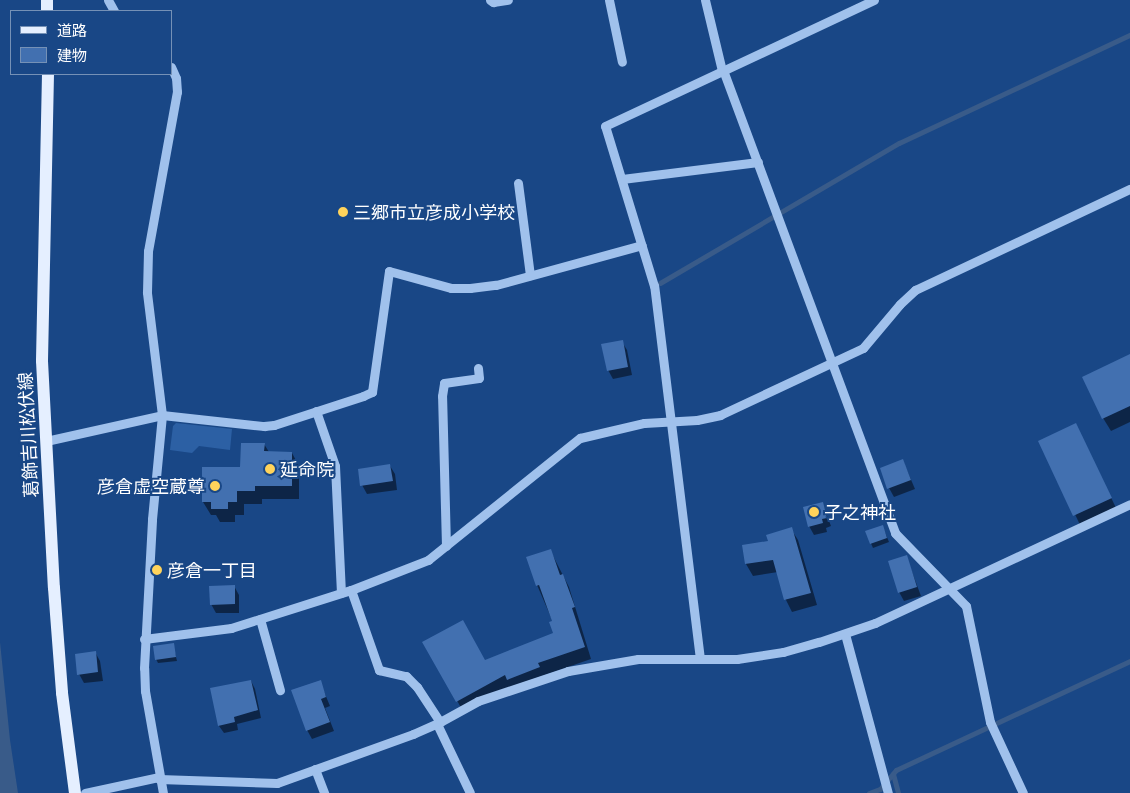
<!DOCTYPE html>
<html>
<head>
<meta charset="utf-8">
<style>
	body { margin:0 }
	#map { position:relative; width:1130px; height:793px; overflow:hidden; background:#194786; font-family:Lato,"Noto Sans JP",sans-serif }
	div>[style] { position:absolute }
	.green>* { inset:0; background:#2c60a4 }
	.water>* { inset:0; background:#395b89 }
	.shadow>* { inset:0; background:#0007 }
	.stream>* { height:5px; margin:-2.5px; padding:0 2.5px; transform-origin:2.5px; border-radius:2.5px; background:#395b89 }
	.building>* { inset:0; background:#4270b0 }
	.minor>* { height:9px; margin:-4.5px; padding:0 4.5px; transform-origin:4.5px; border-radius:4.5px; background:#a0c1ec }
	.major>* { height:12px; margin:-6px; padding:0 6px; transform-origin:6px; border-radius:6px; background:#e5efff }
	.dots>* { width:14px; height:14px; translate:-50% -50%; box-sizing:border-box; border:2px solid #194786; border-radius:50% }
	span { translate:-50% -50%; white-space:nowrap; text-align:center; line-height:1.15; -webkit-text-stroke:4px #194786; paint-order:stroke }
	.poi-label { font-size:18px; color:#fff }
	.left { translate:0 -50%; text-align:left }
	.right { translate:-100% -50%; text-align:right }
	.street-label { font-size:18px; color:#fff }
	.legend { position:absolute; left:10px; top:10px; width:162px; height:65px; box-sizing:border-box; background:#194786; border:1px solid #7591b6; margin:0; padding:6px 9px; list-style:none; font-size:15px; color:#fff }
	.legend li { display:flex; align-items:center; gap:10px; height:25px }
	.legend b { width:25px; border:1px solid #7591b6 }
</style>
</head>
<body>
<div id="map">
	<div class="green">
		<div style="clip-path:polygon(176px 423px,232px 429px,230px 450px,199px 446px,192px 453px,170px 450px,173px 426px)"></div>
	</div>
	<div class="water">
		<div style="clip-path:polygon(0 642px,10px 740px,18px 793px,0 793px)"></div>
	</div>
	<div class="shadow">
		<div style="clip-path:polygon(622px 342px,627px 350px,632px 375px,613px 379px,608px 370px)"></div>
		<div style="clip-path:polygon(1130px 356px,1130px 422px,1111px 431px,1103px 418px)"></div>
		<div style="clip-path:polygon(1076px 425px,1118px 512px,1082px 529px,1040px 441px)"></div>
		<div style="clip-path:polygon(264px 444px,269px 452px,292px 453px,299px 466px,299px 499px,262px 499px,262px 504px,244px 504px,244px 515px,235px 515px,235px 522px,220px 522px,216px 515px,211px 515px,203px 502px,203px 468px,242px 468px)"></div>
		<div style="clip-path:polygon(903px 461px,915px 489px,894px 497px,889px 488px)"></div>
		<div style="clip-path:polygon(390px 466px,395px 474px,397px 490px,367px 494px,362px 485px)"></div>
		<div style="clip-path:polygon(822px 503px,831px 526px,826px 528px,827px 532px,814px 535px,809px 526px)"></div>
		<div style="clip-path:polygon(791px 529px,798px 540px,817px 605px,792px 612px,786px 600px,778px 572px,753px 576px,746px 564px,743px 546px,769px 542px)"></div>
		<div style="clip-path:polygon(884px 530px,889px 542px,873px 548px,866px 532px)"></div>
		<div style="clip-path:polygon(550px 550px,569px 587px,591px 659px,513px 686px,464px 713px,424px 642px,484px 661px,554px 634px,553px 622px,537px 585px)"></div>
		<div style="clip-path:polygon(906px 556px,921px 596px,904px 601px,899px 592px)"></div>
		<div style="clip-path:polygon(234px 586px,239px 595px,239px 613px,216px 613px,211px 604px)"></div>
		<div style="clip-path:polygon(173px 645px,177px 661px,158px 663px,156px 659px)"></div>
		<div style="clip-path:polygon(95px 652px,100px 661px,103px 681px,84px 683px,79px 674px)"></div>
		<div style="clip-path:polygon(251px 681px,255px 689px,261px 718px,237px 724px,238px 730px,224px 733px,219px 726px,211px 689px)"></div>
		<div style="clip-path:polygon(320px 682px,330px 706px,325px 708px,334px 731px,312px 739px,307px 730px)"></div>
	</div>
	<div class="stream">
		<div style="left:660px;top:283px;width:277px;rotate:-30.4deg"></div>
		<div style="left:899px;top:143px;width:255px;rotate:-25.1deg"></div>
		<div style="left:893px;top:774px;width:20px;rotate:75deg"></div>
		<div style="left:869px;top:793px;width:12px;rotate:-20deg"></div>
		<div style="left:880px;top:789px;width:25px;rotate:-50deg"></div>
		<div style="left:896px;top:770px;width:258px;rotate:-25deg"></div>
	</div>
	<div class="building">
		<div style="clip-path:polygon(623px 340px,628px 367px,607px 371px,601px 344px)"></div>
		<div style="clip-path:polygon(1130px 354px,1130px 406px,1102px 419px,1082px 377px)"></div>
		<div style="clip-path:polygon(1076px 423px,1112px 498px,1073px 516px,1038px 441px)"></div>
		<div style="clip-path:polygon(241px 443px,265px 443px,264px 451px,292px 452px,292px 486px,255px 486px,255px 491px,237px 491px,237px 502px,228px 502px,228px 509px,211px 509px,211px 502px,202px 502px,202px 467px,240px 467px)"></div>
		<div style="clip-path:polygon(903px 459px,911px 480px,887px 489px,880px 468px)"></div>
		<div style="clip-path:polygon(390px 464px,393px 481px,360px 486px,358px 469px)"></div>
		<div style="clip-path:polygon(823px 502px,827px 518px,822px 519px,823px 523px,808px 527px,803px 507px)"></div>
		<div style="clip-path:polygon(883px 525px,887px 538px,870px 544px,865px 531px)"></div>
		<div style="clip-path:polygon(792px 527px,811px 593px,784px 600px,773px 560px,745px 564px,742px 545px,768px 541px,766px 535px)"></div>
		<div style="clip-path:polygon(551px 549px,560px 575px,563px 574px,575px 607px,572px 608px,585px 647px,538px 663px,540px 667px,507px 680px,505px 675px,456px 702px,422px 642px,463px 620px,485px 660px,553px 633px,549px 622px,552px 621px,539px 585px,536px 586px,526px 557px)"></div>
		<div style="clip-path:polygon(907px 555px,917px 587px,898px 593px,888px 561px)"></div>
		<div style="clip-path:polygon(235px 585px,235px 604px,210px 605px,209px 586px)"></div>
		<div style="clip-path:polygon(174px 643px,176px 657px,155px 660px,153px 646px)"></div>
		<div style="clip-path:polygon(96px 651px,98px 672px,77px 675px,75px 654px)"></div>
		<div style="clip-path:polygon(251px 680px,258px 710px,234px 717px,235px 722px,218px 726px,210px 688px)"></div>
		<div style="clip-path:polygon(321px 680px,326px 697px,321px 699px,330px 722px,306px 731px,291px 690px)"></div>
	</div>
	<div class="minor">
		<div style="left:108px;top:0;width:13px;rotate:61deg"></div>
		<div style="left:490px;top:0;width:4px;rotate:34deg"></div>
		<div style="left:493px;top:2px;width:15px;rotate:-8deg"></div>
		<div style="left:609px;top:0;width:63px;rotate:78.2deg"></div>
		<div style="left:705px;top:0;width:73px;rotate:76.5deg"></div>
		<div style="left:723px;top:70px;width:494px;rotate:69.6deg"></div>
		<div style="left:895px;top:533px;width:102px;rotate:45.8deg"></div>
		<div style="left:966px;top:606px;width:118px;rotate:78.3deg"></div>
		<div style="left:990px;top:722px;width:78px;rotate:65.1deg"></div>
		<div style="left:622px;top:179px;width:137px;rotate:-7.1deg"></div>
		<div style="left:518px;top:183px;width:93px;rotate:82.6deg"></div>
		<div style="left:316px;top:411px;width:58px;rotate:70.9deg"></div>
		<div style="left:335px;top:466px;width:127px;rotate:87.3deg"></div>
		<div style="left:46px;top:441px;width:119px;rotate:-12.6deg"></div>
		<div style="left:162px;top:415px;width:103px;rotate:6.2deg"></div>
		<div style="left:264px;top:426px;width:10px;rotate:-6deg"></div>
		<div style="left:274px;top:425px;width:94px;rotate:-18deg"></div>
		<div style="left:363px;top:396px;width:10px;rotate:-24deg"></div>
		<div style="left:372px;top:392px;width:122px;rotate:-82deg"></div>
		<div style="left:389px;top:271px;width:64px;rotate:15.3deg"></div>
		<div style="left:451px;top:288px;width:19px"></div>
		<div style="left:470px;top:288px;width:26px;rotate:-7deg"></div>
		<div style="left:496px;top:285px;width:151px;rotate:-15.3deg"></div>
		<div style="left:446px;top:546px;width:150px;rotate:-91.5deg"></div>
		<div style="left:442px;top:396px;width:13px;rotate:-81deg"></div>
		<div style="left:444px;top:383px;width:35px;rotate:-8deg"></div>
		<div style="left:479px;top:378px;width:10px;rotate:-96deg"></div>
		<div style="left:351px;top:590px;width:85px;rotate:70.7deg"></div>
		<div style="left:379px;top:670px;width:28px;rotate:13deg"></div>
		<div style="left:406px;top:676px;width:16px;rotate:45deg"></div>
		<div style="left:417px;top:687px;width:42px;rotate:56.7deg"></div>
		<div style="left:260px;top:619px;width:74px;rotate:74.3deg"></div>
		<div style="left:845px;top:634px;width:165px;rotate:74.9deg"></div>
		<div style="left:144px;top:639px;width:88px;rotate:-7.2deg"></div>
		<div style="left:231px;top:628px;width:126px;rotate:-17.6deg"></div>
		<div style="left:351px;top:590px;width:83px;rotate:-21.3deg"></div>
		<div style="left:428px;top:560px;width:195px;rotate:-38.8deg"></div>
		<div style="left:580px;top:438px;width:66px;rotate:-13.2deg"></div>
		<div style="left:644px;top:423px;width:53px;rotate:-3.2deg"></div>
		<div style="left:697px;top:420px;width:24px;rotate:-12deg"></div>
		<div style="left:720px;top:415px;width:158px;rotate:-25.1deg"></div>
		<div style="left:863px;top:348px;width:57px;rotate:-49.9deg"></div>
		<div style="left:900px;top:304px;width:21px;rotate:-43deg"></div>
		<div style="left:915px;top:290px;width:238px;rotate:-25.2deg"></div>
		<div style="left:700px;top:659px;width:376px;rotate:-97deg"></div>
		<div style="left:654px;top:286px;width:167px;rotate:-107deg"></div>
		<div style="left:605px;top:126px;width:297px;rotate:-25.1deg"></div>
		<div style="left:437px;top:724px;width:76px;rotate:64.4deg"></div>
		<div style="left:315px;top:769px;width:26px;rotate:69deg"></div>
		<div style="left:159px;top:779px;width:118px;rotate:1.9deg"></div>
		<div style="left:277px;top:783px;width:145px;rotate:-19.8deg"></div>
		<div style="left:413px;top:734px;width:30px;rotate:-24deg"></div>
		<div style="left:440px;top:722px;width:43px;rotate:-28.9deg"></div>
		<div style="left:478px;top:701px;width:95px;rotate:-18.4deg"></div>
		<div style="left:568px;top:671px;width:71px;rotate:-9.7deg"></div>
		<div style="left:638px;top:659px;width:99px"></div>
		<div style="left:737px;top:659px;width:47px;rotate:-8.7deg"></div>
		<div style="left:783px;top:652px;width:37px;rotate:-16deg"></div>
		<div style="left:819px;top:642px;width:59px;rotate:-18.7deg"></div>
		<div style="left:875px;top:623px;width:281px;rotate:-25deg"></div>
		<div style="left:85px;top:793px;width:76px;rotate:-12.2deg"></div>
		<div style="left:163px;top:793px;width:104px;rotate:-100deg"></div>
		<div style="left:145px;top:691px;width:23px;rotate:-92deg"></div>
		<div style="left:144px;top:668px;width:149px;rotate:-86.9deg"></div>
		<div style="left:152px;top:519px;width:104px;rotate:-84.5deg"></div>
		<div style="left:162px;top:415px;width:124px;rotate:-97deg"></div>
		<div style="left:147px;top:292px;width:41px;rotate:-88.6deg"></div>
		<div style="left:148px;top:251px;width:162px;rotate:-79.7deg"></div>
		<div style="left:177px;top:92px;width:14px;rotate:-94deg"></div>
		<div style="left:176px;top:78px;width:12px;rotate:-114deg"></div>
	</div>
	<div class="major">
		<div style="left:47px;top:0;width:11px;rotate:90deg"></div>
		<div style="left:48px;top:74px;width:287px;rotate:91.2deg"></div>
		<div style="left:42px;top:361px;width:227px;rotate:87deg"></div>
		<div style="left:54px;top:588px;width:105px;rotate:85.6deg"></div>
		<div style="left:62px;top:693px;width:101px;rotate:82.6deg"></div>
	</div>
	<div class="dots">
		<div style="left:343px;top:212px;background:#ffd35b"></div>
		<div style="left:270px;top:469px;background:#ffd35b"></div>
		<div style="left:215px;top:486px;background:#ffd35b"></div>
		<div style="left:814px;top:512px;background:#ffd35b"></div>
		<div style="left:157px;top:570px;background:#ffd35b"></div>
	</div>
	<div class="poi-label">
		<span class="left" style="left:353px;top:212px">三郷市立彦成小学校</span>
		<span class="left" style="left:280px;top:469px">延命院</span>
		<span class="right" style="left:205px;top:486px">彦倉虚空蔵尊</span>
		<span class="left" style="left:824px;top:512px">子之神社</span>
		<span class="left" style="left:167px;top:570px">彦倉一丁目</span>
	</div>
	<div class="street-label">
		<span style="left:28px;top:435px;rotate:-93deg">葛飾吉川松伏線</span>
	</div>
	<ul class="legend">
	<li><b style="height:6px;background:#e5efff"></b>道路</li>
	<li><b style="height:14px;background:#4270b0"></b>建物</li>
	</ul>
</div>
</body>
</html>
